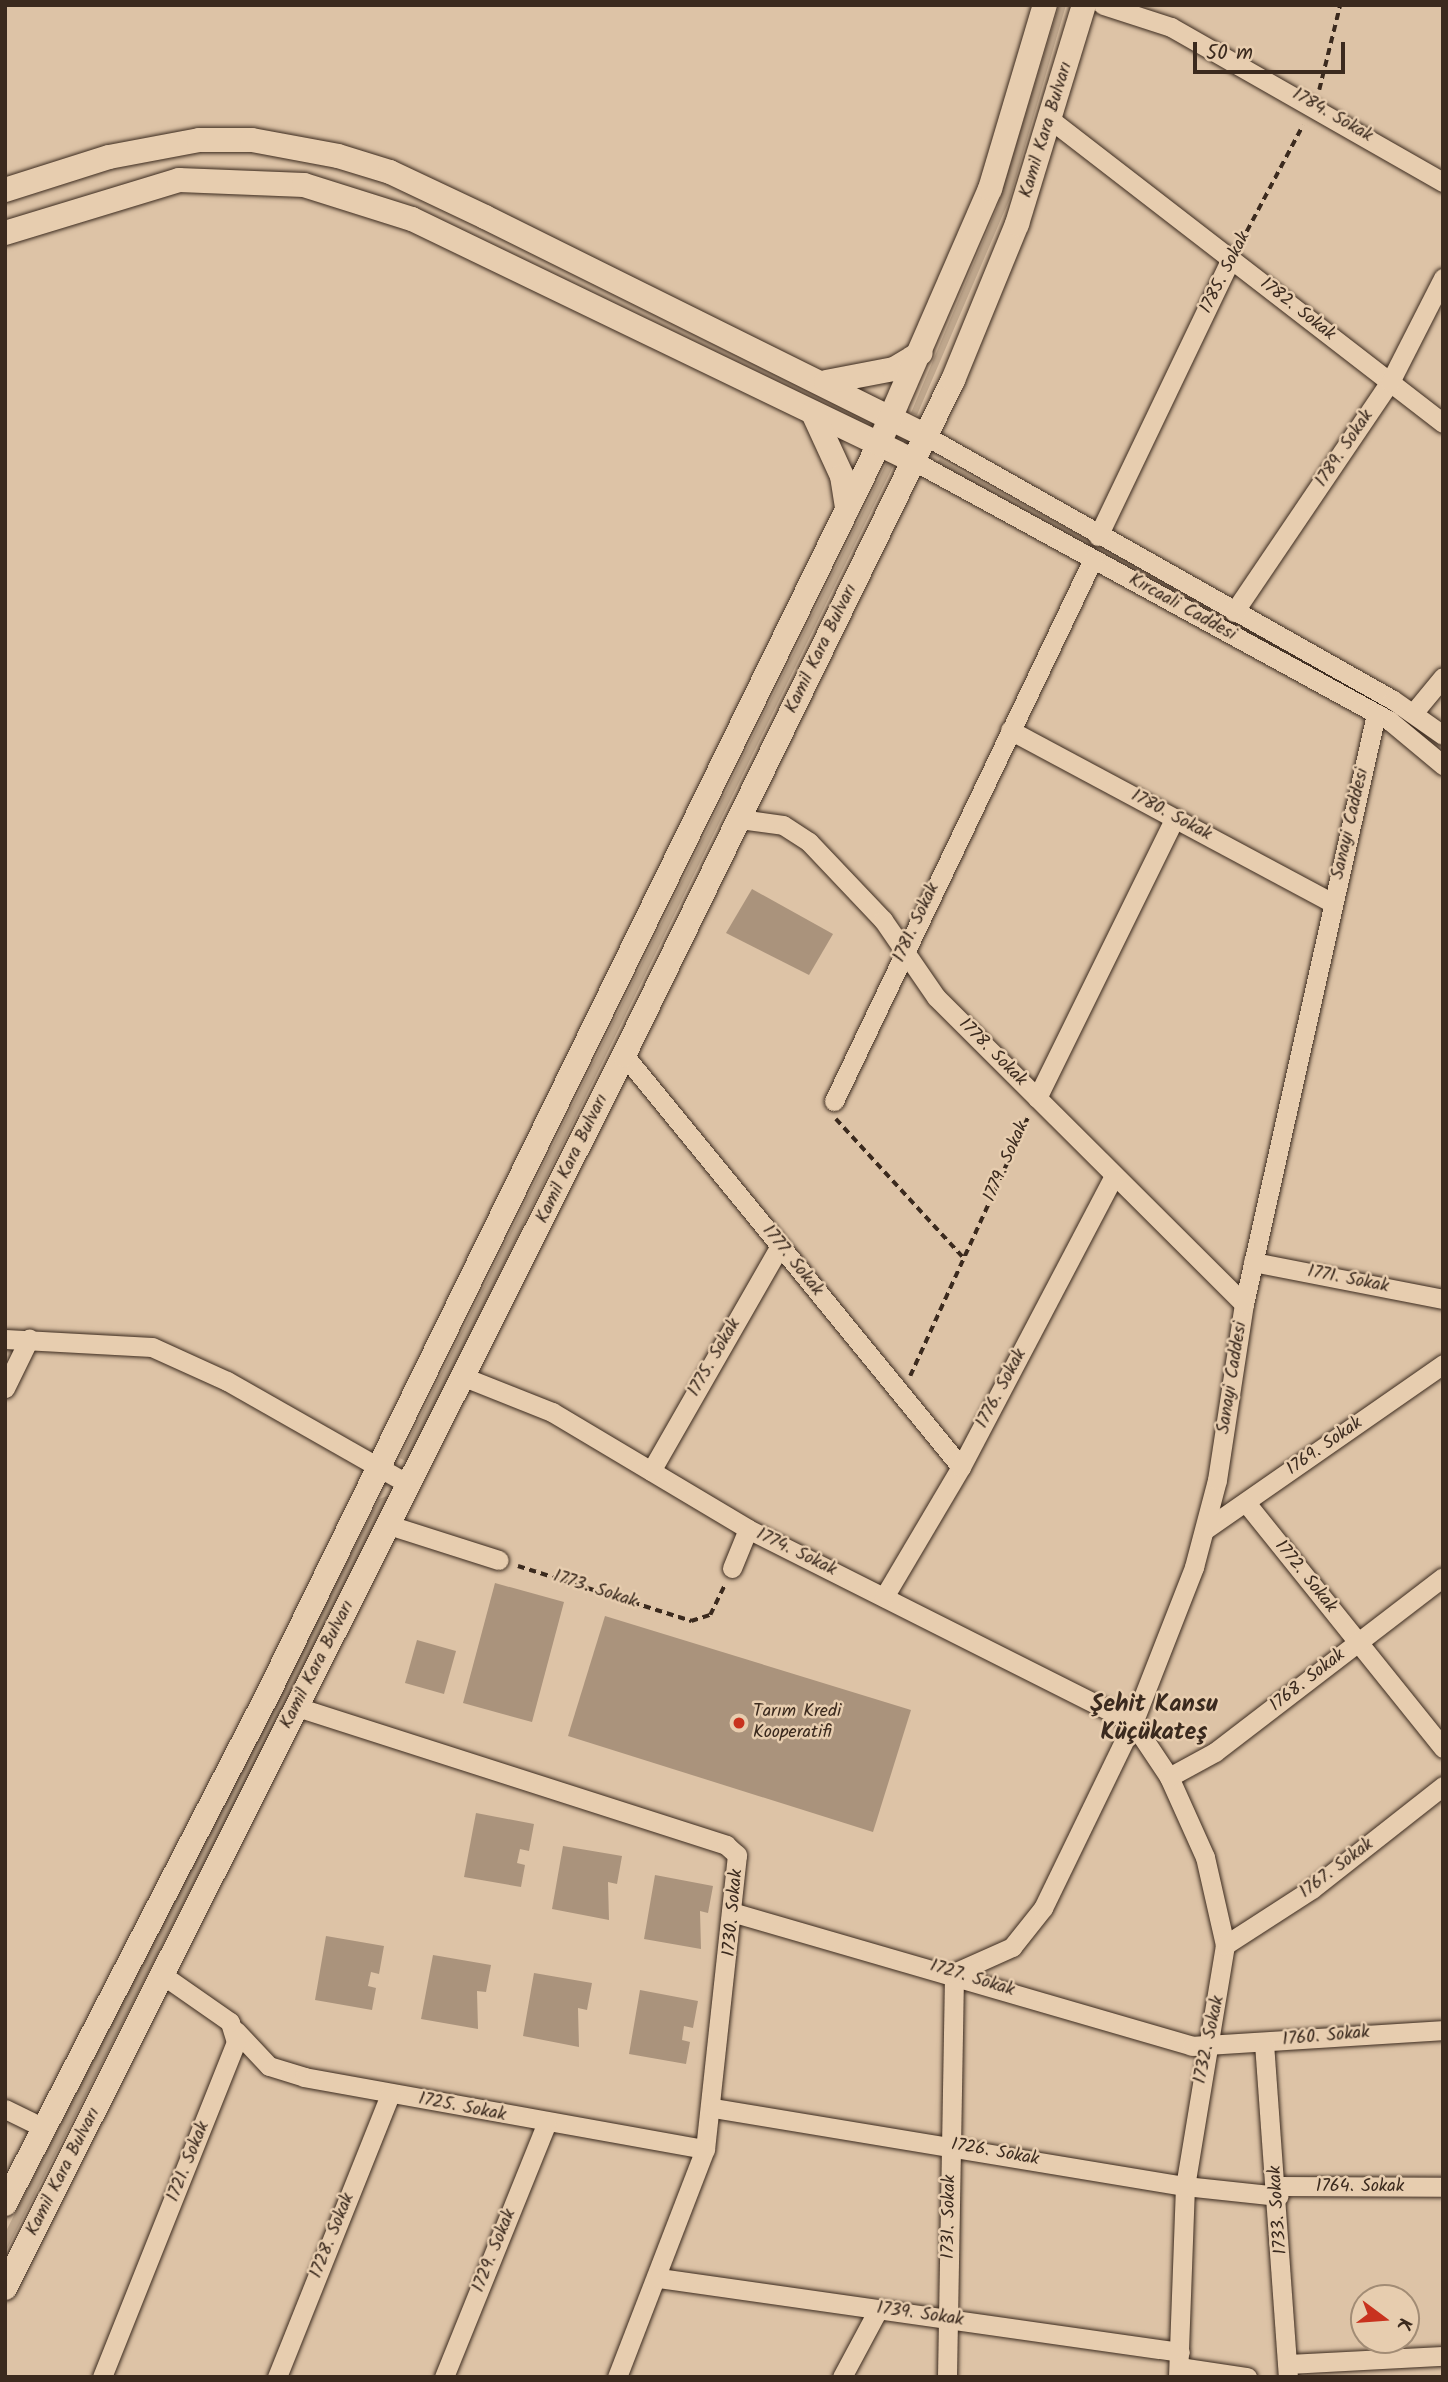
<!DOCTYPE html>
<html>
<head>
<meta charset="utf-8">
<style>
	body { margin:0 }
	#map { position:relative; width:1448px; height:2382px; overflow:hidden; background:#ddc3a6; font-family:Kalam,sans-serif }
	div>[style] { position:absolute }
	.green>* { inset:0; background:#bfa78d }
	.building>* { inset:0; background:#aa937c }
	.path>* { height:3.5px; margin-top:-1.75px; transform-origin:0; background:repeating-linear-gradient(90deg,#3b2a1e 0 7px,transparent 0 12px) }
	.roads { filter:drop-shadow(0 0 2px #3b2a1e) drop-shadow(0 0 2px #3b2a1e) }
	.minor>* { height:19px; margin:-9.5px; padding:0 9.5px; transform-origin:9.5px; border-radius:9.5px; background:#e7cdaf }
	.major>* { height:24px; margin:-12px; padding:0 12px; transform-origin:12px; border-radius:12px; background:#e7cdaf }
	.dots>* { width:19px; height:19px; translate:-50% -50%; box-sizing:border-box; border:4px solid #e7cdaf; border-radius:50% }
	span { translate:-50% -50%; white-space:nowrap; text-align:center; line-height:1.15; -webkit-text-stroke:5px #e7cdaf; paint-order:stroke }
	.street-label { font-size:18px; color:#3b2a1e }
	.poi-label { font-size:18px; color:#3b2a1e }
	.left { translate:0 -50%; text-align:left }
	.district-label { font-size:24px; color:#3b2a1e; font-weight:700 }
	.frame { position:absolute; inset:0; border:7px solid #3b2a1e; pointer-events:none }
	.north { position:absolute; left:1350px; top:2284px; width:70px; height:70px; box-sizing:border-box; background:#e7cdaf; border:2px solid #a28c75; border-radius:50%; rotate:106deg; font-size:19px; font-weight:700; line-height:28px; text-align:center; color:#3b2a1e }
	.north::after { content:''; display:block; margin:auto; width:24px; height:32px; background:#c8321e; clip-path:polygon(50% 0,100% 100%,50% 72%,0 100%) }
	.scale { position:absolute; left:1193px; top:42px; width:152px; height:32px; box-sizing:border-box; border:4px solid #3b2a1e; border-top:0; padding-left:9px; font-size:21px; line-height:24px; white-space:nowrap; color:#3b2a1e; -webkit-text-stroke:5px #e7cdaf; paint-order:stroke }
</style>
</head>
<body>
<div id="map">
	<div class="green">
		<div style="clip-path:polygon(1059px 5px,1066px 5px,1010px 198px,917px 415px,911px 413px,997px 208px)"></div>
		<div style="clip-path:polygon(940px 459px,1221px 612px,1366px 700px,936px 463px)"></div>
		<div style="clip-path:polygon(888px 460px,895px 462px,491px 1291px,407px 1462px,400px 1458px)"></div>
		<div style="clip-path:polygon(390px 1495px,214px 1844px,5px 2253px,5px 2233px,379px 1499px)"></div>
	</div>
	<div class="building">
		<div style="clip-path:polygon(752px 889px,833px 934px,809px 975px,726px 933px)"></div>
		<div style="clip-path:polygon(495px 1583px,564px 1602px,532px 1722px,463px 1703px)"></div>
		<div style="clip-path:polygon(605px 1616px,911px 1710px,873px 1832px,568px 1736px)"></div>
		<div style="clip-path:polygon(417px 1640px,456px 1651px,444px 1694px,405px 1683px)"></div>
		<div style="clip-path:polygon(476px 1813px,534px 1824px,529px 1851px,520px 1849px,517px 1863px,525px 1865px,521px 1887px,464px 1877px)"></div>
		<div style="clip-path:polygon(563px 1846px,622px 1856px,617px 1884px,608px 1882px,609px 1920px,552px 1909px)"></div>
		<div style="clip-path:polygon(655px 1875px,713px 1886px,708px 1913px,700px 1911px,701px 1949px,644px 1939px)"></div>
		<div style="clip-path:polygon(326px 1936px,384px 1946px,379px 1974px,371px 1972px,368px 1986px,376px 1988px,372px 2010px,315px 2000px)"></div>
		<div style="clip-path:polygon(433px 1955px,491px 1965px,486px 1992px,477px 1991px,478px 2029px,421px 2019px)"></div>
		<div style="clip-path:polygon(534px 1973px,592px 1983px,587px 2010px,578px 2008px,579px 2047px,523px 2036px)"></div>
		<div style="clip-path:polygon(640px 1990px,698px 2001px,693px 2028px,684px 2026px,682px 2040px,690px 2042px,686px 2064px,629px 2054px)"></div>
	</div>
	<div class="path">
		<div style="left:1319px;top:90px;width:88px;rotate:-76.1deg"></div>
		<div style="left:1241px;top:242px;width:132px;rotate:-62.1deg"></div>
		<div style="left:836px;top:1119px;width:188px;rotate:47.4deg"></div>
		<div style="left:910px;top:1376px;width:287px;rotate:-65.5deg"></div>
		<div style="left:518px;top:1566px;width:182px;rotate:17.6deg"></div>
		<div style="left:691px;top:1621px;width:20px;rotate:-18deg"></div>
		<div style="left:710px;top:1615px;width:34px;rotate:-64deg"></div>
	</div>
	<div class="roads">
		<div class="minor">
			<div style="left:1103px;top:5px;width:71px;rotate:17.9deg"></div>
			<div style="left:1171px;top:27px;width:313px;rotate:29.7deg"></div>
			<div style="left:1051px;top:120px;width:495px;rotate:37.7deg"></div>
			<div style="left:926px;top:436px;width:536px;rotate:29.48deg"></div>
			<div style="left:1393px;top:700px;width:61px;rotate:35deg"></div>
			<div style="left:914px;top:461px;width:542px;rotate:28.64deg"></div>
			<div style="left:1390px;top:721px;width:69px;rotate:39.7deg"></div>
			<div style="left:1098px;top:536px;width:307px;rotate:-64.4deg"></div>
			<div style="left:1234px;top:612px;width:278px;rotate:-55.9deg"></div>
			<div style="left:1390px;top:382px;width:117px;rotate:-63deg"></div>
			<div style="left:1414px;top:712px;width:45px;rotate:-50.4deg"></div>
			<div style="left:1010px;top:730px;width:366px;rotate:28.2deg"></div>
			<div style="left:740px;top:819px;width:43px;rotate:7.9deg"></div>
			<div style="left:783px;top:825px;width:31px;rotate:33deg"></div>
			<div style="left:809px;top:842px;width:108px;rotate:46.5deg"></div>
			<div style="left:883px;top:920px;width:93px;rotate:55.5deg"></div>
			<div style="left:936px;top:997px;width:435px;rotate:44.9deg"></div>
			<div style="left:624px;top:1055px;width:532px;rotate:50.72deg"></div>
			<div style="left:1037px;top:1098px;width:312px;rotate:-63.8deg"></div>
			<div style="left:834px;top:1101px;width:601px;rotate:-64.46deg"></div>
			<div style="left:1253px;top:1262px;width:194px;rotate:11deg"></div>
			<div style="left:5px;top:1339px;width:147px;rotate:3.1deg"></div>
			<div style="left:152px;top:1347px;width:82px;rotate:24.4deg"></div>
			<div style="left:227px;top:1381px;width:210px;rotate:29.6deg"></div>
			<div style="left:464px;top:1377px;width:95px;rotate:21.7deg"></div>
			<div style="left:552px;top:1412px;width:228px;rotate:30.8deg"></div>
			<div style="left:748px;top:1529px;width:431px;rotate:26.7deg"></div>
			<div style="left:1133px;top:1723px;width:65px;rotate:56.3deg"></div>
			<div style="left:1169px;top:1777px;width:88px;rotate:65.8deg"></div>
			<div style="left:1205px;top:1857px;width:90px;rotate:77.2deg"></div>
			<div style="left:1225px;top:1945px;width:244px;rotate:99.4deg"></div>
			<div style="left:1185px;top:2186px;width:191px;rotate:92.1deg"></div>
			<div style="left:5px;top:1388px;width:55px;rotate:-63.9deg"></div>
			<div style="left:651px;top:1471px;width:259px;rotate:-60.2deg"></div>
			<div style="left:1247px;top:1504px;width:313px;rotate:51.2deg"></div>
			<div style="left:389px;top:1525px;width:115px;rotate:17.7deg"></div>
			<div style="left:1206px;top:1529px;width:289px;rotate:-34.8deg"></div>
			<div style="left:732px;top:1568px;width:42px;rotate:-67.7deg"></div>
			<div style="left:884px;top:1597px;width:151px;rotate:-59.4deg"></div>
			<div style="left:961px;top:1467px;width:327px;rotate:-62.3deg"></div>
			<div style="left:297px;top:1707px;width:451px;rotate:17.8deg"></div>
			<div style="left:726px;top:1845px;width:15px;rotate:42deg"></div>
			<div style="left:737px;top:1855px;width:296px;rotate:96.2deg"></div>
			<div style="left:705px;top:2149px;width:244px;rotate:111.1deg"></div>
			<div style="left:1169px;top:1777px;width:52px;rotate:-28.5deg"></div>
			<div style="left:1215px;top:1752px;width:287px;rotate:-37.5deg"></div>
			<div style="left:735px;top:1913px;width:476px;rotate:16.2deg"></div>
			<div style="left:1192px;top:2046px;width:252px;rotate:-3.6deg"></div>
			<div style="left:1225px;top:1945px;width:103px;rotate:-32.8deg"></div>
			<div style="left:1312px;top:1889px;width:167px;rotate:-38.2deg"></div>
			<div style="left:236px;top:2031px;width:48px;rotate:46.7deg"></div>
			<div style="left:269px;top:2066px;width:37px;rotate:17deg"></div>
			<div style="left:304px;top:2077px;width:407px;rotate:10.2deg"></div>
			<div style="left:1264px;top:2043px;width:335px;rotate:85.9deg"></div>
			<div style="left:713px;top:2108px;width:478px;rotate:9.4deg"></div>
			<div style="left:1185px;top:2186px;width:94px;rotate:6.1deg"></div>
			<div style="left:5px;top:2109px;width:43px;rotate:26deg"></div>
			<div style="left:1278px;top:2186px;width:165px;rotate:0.3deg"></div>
			<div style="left:659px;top:2278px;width:526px;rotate:8.08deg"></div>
			<div style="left:1288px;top:2364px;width:155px;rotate:-3deg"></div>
			<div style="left:1179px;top:2367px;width:69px;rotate:8.4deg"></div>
			<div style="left:102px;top:2377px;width:361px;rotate:-68.2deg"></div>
			<div style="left:236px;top:2042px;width:21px;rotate:-107deg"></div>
			<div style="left:230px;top:2022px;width:80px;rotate:-145.1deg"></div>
			<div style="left:277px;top:2377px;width:304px;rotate:-68.2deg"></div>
			<div style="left:444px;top:2377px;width:273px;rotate:-68deg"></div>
			<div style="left:842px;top:2377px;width:76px;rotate:-61.8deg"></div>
			<div style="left:947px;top:2377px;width:404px;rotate:-89deg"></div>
			<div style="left:954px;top:1973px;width:64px;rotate:-24.1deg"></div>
			<div style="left:1012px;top:1947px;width:50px;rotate:-51.5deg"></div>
			<div style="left:1043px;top:1908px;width:206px;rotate:-64.1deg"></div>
			<div style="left:1133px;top:1723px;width:168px;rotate:-68.6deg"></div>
			<div style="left:1194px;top:1567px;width:90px;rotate:-75.2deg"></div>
			<div style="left:1217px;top:1480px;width:178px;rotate:-81.3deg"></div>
			<div style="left:1244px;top:1304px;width:605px;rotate:-77.39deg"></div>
		</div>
		<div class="major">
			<div style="left:5px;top:190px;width:109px;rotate:-17.6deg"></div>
			<div style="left:109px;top:157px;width:92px;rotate:-10.7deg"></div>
			<div style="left:199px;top:140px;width:53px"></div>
			<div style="left:252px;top:140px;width:87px;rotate:10.5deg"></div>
			<div style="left:338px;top:156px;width:54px;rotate:17.1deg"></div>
			<div style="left:390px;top:172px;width:105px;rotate:25.3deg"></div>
			<div style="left:485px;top:217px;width:492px;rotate:26.4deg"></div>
			<div style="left:5px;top:233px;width:182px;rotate:-16.9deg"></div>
			<div style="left:179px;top:180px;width:125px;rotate:2.3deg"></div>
			<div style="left:304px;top:185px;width:113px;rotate:17.5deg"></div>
			<div style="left:412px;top:219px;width:557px;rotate:25.74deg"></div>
			<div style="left:826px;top:382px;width:69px;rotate:-10.8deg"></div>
			<div style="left:894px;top:369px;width:31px;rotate:-31deg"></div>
			<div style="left:813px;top:413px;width:69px;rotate:65.3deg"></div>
			<div style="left:842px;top:476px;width:33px;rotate:81deg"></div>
			<div style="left:5px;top:2204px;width:574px;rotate:-62.72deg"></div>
			<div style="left:268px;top:1694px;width:1391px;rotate:-63.95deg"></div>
			<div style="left:879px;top:444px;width:278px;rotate:-66.5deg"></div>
			<div style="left:990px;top:189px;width:192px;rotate:-73.4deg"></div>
			<div style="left:5px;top:2288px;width:1380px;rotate:-63.34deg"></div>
			<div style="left:624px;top:1055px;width:751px;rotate:-64.02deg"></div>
			<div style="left:953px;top:380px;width:169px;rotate:-67.7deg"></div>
			<div style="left:1017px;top:224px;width:229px;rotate:-73deg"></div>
		</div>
	</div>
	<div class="dots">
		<div style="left:739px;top:1723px;background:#c8321e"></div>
	</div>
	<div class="street-label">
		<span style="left:1332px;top:116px;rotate:30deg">1784. Sokak</span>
		<span style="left:1047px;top:130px;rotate:-73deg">Kamil Kara Bulvarı</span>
		<span style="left:1226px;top:273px;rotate:-63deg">1785. Sokak</span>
		<span style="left:1297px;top:310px;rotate:38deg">1782. Sokak</span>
		<span style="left:1345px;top:449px;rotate:-56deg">1789. Sokak</span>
		<span style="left:1182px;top:608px;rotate:29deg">Kırcaali Caddesi</span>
		<span style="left:822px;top:649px;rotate:-64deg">Kamil Kara Bulvarı</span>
		<span style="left:1171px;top:816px;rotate:28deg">1780. Sokak</span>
		<span style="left:1351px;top:824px;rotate:-77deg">Sanayi Caddesi</span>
		<span style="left:917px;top:923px;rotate:-65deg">1781. Sokak</span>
		<span style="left:992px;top:1053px;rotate:45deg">1778. Sokak</span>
		<span style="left:573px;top:1159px;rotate:-64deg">Kamil Kara Bulvarı</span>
		<span style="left:1007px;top:1162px;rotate:-66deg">1779. Sokak</span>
		<span style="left:792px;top:1261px;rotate:51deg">1777. Sokak</span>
		<span style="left:1348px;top:1280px;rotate:11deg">1771. Sokak</span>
		<span style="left:715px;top:1358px;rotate:-60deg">1775. Sokak</span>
		<span style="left:1233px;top:1378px;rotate:-81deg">Sanayi Caddesi</span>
		<span style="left:1002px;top:1389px;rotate:-62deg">1776. Sokak</span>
		<span style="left:1325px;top:1447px;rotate:-35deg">1769. Sokak</span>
		<span style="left:796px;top:1553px;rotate:26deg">1774. Sokak</span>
		<span style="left:1305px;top:1577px;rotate:51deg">1772. Sokak</span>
		<span style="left:595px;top:1590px;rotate:18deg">1773. Sokak</span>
		<span style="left:318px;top:1665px;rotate:-63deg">Kamil Kara Bulvarı</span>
		<span style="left:1308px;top:1681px;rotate:-38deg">1768. Sokak</span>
		<span style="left:1337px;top:1869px;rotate:-37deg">1767. Sokak</span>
		<span style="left:734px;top:1913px;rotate:-85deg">1730. Sokak</span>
		<span style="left:972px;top:1979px;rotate:17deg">1727. Sokak</span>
		<span style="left:1326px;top:2037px;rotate:-5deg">1760. Sokak</span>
		<span style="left:1210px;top:2040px;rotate:-78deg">1732. Sokak</span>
		<span style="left:462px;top:2108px;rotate:11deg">1725. Sokak</span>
		<span style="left:995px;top:2153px;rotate:10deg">1726. Sokak</span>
		<span style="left:189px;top:2162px;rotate:-68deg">1721. Sokak</span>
		<span style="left:64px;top:2172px;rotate:-63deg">Kamil Kara Bulvarı</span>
		<span style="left:1360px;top:2187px">1764. Sokak</span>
		<span style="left:1279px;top:2210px;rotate:-94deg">1733. Sokak</span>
		<span style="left:950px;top:2217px;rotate:-89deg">1731. Sokak</span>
		<span style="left:333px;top:2236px;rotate:-68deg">1728. Sokak</span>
		<span style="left:495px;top:2251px;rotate:-68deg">1729. Sokak</span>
		<span style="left:920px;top:2315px;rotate:8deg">1739. Sokak</span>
	</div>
	<div class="poi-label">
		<span class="left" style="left:753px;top:1723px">Tarım Kredi<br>Kooperatifi</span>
	</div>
	<div class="district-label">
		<span style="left:1154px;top:1719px">Şehit Kansu<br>Küçükateş</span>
	</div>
	<div class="frame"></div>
	<div class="north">K</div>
	<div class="scale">50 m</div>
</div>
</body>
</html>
